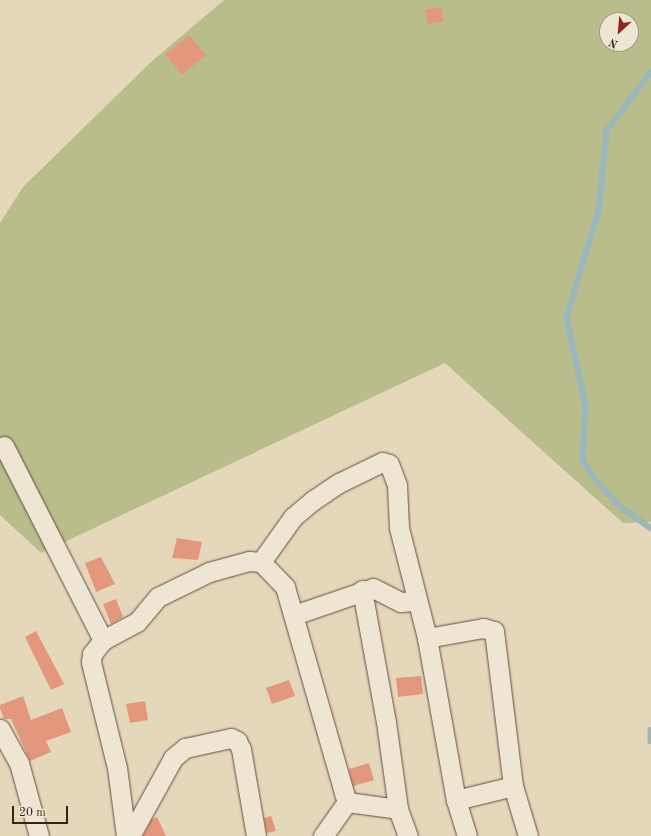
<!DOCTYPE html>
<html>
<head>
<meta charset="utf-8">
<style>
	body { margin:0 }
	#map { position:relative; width:651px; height:836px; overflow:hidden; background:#e5d7ba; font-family:"Old Standard TT",serif }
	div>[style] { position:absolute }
	.green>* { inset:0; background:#b9bd8c }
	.stream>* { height:5.5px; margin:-2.75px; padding:0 2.75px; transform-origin:2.75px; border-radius:2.75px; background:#9bb7bb }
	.building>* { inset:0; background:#e3977d }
	.roads { filter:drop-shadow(0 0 1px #624f40) drop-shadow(0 0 1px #624f40) }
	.minor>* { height:19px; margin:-9.5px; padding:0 9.5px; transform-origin:9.5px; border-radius:9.5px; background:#eee5d2 }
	span { translate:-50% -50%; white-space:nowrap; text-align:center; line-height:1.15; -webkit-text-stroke:3.5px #eee5d2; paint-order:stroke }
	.north { position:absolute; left:599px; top:12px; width:40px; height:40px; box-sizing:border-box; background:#eee5d2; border:1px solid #a59788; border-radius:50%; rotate:206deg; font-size:11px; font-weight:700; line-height:16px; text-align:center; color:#372218 }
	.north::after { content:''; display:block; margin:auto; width:14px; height:18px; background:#8f2418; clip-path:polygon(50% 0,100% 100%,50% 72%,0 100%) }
	.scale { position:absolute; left:12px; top:806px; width:56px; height:18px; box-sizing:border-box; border:2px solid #372218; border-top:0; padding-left:5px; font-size:12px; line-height:14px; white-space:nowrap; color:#372218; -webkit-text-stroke:3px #eee5d2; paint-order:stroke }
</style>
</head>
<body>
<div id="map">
	<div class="green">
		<div style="clip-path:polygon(evenodd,224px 0,651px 0,651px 522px,623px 523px,445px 363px,41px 553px,0 515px,0 223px,23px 187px,151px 62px,224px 0,607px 20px,631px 20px,631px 44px,607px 44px,607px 20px)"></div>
	</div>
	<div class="stream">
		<div style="left:651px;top:73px;width:73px;rotate:127.2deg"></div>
		<div style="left:607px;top:131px;width:80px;rotate:95.7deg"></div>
		<div style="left:599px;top:211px;width:112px;rotate:106.7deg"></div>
		<div style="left:567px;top:318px;width:89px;rotate:77.7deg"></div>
		<div style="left:586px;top:405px;width:55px;rotate:93.1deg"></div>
		<div style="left:583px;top:460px;width:27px;rotate:57deg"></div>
		<div style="left:598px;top:483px;width:35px;rotate:46deg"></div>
		<div style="left:622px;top:508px;width:35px;rotate:35deg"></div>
		<div style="left:651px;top:730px;width:11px;rotate:90deg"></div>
	</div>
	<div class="building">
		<div style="clip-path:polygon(441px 7px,444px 21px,428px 24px,425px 10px)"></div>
		<div style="clip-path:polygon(189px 35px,206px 55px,182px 75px,165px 54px)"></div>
		<div style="clip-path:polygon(177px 538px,202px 542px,198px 560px,172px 558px)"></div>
		<div style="clip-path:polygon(101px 557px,115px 584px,96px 592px,85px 563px)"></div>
		<div style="clip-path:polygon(116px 599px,123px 617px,111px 624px,103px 604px)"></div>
		<div style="clip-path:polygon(36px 631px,64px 684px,51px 690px,25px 637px)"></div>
		<div style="clip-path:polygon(421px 676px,423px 694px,398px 697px,396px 678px)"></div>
		<div style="clip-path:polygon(289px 680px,295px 696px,272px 704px,266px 688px)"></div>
		<div style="clip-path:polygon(23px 696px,31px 720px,62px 708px,71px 732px,46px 741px,51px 752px,30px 761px,11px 719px,4px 719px,0 708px,0 705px)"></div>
		<div style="clip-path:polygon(145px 701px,148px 720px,130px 723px,126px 704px)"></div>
		<div style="clip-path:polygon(369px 763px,374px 780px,353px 786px,349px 769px)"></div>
		<div style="clip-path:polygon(271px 816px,276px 831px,267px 833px,264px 818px)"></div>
		<div style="clip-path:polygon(157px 817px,166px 836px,143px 836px,151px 820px)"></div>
	</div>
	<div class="roads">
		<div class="minor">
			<div style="left:4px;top:446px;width:218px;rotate:63deg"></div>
			<div style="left:261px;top:562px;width:55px;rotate:-54.6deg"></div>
			<div style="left:293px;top:517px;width:25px;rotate:-40deg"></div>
			<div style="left:312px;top:501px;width:32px;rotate:-34deg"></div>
			<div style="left:339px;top:483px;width:48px;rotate:-26deg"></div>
			<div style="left:382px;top:462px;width:7px;rotate:16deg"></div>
			<div style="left:389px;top:464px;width:22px;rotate:69deg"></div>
			<div style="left:397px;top:485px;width:43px;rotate:87.3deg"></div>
			<div style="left:399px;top:528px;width:114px;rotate:75.7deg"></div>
			<div style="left:427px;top:638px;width:165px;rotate:79.9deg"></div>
			<div style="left:456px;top:800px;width:38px;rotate:73deg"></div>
			<div style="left:362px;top:590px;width:134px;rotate:79.7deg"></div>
			<div style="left:386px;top:722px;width:88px;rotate:82.1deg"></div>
			<div style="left:398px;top:809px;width:29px;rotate:70deg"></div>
			<div style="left:294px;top:615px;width:83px;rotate:-18.9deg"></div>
			<div style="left:373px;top:588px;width:31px;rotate:27deg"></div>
			<div style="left:401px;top:602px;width:16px;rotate:-4deg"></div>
			<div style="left:427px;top:638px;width:57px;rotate:-10.1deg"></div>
			<div style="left:483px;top:628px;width:11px;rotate:15deg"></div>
			<div style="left:494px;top:631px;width:156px;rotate:83deg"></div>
			<div style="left:513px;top:786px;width:52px;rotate:73.3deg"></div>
			<div style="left:0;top:729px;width:39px;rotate:61deg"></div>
			<div style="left:19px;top:763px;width:76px;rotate:74.7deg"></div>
			<div style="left:456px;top:800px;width:59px;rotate:-13.8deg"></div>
			<div style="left:347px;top:802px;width:51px;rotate:7.8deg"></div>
			<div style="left:126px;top:836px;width:69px;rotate:-97.5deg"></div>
			<div style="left:117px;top:768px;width:109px;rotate:-103.8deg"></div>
			<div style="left:91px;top:662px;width:8px;rotate:-83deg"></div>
			<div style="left:92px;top:654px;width:18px;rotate:-52deg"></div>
			<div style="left:103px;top:640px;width:38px;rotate:-28deg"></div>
			<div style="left:137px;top:622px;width:33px;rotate:-50deg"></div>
			<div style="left:158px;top:597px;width:57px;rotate:-26.1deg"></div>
			<div style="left:209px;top:572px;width:41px;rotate:-15.4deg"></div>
			<div style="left:249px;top:561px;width:12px;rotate:5deg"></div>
			<div style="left:261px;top:562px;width:35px;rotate:46deg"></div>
			<div style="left:285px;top:587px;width:214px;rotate:74deg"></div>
			<div style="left:344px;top:793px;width:9px;rotate:72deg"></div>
			<div style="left:347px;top:802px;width:42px;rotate:125.2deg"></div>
			<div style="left:130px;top:836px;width:89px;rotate:-61.1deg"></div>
			<div style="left:173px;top:758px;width:16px;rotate:-40deg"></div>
			<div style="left:185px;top:748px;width:47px;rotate:-12.3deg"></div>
			<div style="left:231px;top:738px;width:7px;rotate:27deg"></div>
			<div style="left:237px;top:741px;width:9px;rotate:63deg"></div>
			<div style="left:241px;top:749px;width:88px;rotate:80.2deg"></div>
		</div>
	</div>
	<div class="north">N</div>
	<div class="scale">20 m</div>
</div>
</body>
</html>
